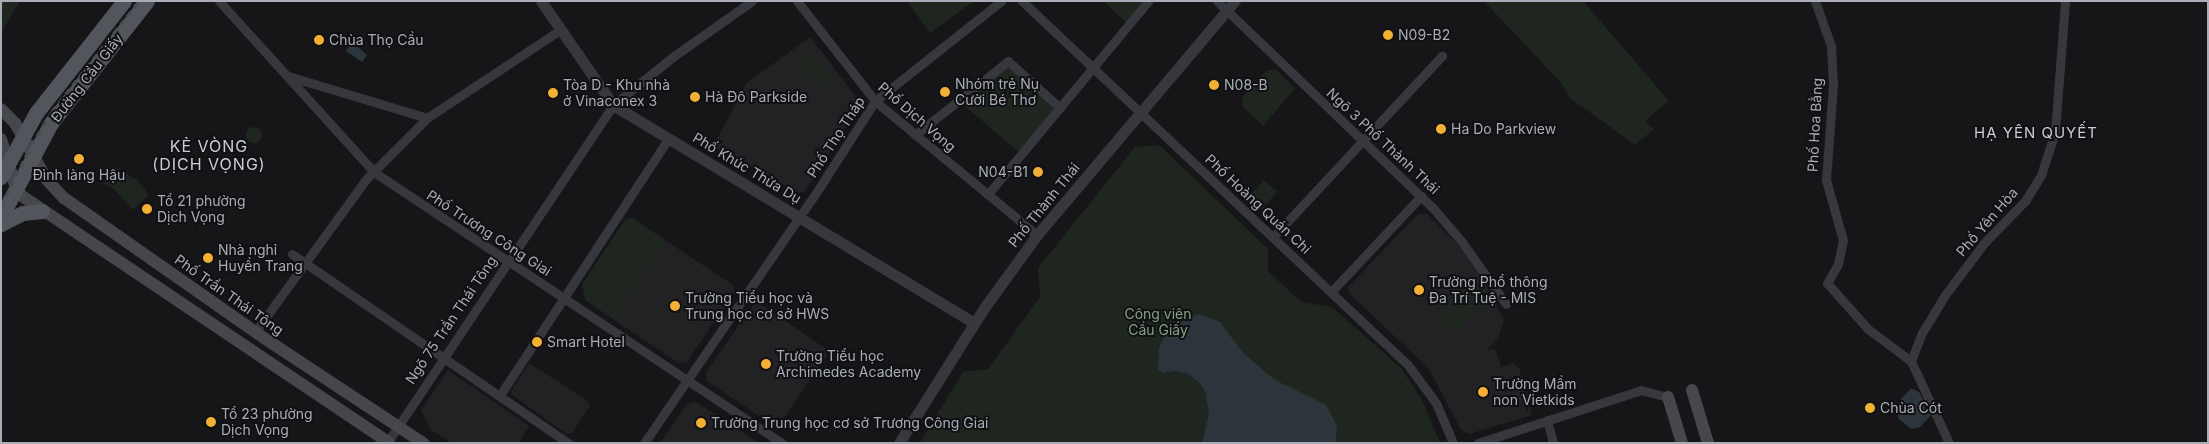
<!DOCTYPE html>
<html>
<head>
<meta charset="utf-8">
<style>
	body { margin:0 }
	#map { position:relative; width:2209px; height:444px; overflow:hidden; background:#161618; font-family:Inter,sans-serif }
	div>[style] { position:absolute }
	.built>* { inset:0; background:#222225 }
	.green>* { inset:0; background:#1e261f }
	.round { border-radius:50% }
	.water>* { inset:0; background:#2c353c }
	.minor>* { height:9px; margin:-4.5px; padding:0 4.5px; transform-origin:4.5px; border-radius:4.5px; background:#37383d }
	.tertiary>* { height:11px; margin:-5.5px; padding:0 5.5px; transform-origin:5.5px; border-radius:5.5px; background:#37383d }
	.secondary>* { height:12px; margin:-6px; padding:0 6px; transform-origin:6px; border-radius:6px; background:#45474d }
	.primary>* { height:15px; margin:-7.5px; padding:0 7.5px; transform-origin:7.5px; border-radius:7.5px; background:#53555c }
	.rail>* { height:2.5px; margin-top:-1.25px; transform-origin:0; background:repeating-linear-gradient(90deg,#4a4c52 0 6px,transparent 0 11px) }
	.dots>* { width:14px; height:14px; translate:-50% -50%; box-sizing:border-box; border:2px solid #111113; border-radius:50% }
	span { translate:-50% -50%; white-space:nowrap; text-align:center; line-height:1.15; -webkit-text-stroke:4px #111113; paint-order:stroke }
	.poi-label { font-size:14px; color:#a8adb8 }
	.left { translate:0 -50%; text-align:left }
	.right { translate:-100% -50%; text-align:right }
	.street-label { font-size:14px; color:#a8adb8 }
	.park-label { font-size:14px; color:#7fa381 }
	.neighbourhood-label { font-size:15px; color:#c9ccd4; letter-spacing:1px }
	.quarter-label { font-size:16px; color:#c9ccd4; letter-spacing:1px }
	.frame { position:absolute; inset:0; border:2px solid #a8adb8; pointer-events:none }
</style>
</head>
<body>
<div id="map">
	<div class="built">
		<div style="clip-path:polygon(810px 37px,861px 103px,805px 191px,798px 193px,713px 146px,747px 83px)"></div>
		<div style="clip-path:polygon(1418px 214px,1427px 214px,1456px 243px,1473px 263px,1492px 296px,1504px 320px,1499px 336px,1487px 350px,1495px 349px,1501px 367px,1513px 363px,1519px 368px,1532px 415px,1469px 434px,1461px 430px,1429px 369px,1349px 293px,1348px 287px)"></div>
		<div style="clip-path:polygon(668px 242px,733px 285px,735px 291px,687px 362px,679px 363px,616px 321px)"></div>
		<div style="clip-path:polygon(756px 301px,825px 348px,827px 355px,779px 425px,774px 426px,707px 381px,706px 372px)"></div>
		<div style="clip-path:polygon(529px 363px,588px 401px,590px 406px,572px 433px,567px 434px,512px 395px,511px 391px)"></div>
		<div style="clip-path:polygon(448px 370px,529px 426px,519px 443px,451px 443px,430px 429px,421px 410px)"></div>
		<div style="clip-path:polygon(696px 402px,759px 443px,660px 443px,687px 404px)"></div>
	</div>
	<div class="green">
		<div style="clip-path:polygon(1px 1px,20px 1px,1px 33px)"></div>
		<div style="clip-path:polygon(907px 1px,974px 1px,930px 33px)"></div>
		<div style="clip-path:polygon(1103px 1px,1148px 1px,1129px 25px)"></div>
		<div style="clip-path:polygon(1484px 1px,1583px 1px,1669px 101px,1645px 121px,1654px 129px,1635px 145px,1570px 98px,1562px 84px)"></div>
		<div style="clip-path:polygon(813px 52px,833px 77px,817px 90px,797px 65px)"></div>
		<div style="clip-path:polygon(1004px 62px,1060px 108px,1021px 154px,958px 100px)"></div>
		<div style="clip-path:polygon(1267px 70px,1276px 70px,1295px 88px,1263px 126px,1242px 106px,1242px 98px)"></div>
		<div class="round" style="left:246px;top:127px;width:16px;height:16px"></div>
		<div style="clip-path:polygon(1159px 145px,1268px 249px,1268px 271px,1301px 302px,1332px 307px,1401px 368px,1423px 402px,1440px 443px,920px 443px,963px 372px,988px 369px,1040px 297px,1038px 268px,1135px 147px)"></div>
		<div style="clip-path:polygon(112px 165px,137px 180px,149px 195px,133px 210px,113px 188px,103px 184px)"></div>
		<div style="clip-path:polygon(1264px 180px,1277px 192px,1262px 209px,1249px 196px)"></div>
		<div style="clip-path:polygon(633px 218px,668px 242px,616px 321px,585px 300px,582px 284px,625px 220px)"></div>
		<div style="clip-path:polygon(1473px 278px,1491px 295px,1484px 303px,1465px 286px)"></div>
		<div style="clip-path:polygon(1464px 287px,1482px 305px,1453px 335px,1435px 318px)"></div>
	</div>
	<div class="water">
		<div style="clip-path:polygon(352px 42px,367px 55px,362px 62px,346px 51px)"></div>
		<div style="clip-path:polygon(1200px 314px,1220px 322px,1243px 353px,1275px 380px,1326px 405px,1337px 426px,1335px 443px,1202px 443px,1209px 414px,1205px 391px,1199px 382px,1187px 373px,1175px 371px,1163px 373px,1158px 369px,1159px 349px,1167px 330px,1180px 318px)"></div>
		<div style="clip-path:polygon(1911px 388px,1919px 392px,1931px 415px,1920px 427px,1911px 429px,1899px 419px,1895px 406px)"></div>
	</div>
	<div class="minor">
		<div style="left:219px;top:1px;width:231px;rotate:47.8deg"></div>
		<div style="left:374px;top:172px;width:490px;rotate:33.6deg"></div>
		<div style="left:797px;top:1px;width:127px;rotate:52deg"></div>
		<div style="left:875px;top:101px;width:210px;rotate:39.6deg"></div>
		<div style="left:1022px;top:1px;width:531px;rotate:43.32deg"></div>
		<div style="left:1408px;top:365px;width:47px;rotate:53.6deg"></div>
		<div style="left:1436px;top:403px;width:43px;rotate:67deg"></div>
		<div style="left:1217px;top:1px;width:299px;rotate:43.8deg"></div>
		<div style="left:1433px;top:208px;width:45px;rotate:49.5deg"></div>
		<div style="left:1462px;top:242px;width:76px;rotate:54.6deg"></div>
		<div style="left:1815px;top:1px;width:48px;rotate:70.4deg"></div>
		<div style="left:1831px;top:46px;width:39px;rotate:87deg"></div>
		<div style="left:1833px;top:85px;width:95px;rotate:94.2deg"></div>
		<div style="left:1826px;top:180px;width:62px;rotate:74.2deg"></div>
		<div style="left:1843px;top:240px;width:25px;rotate:102deg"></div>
		<div style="left:1838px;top:264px;width:22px;rotate:120deg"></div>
		<div style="left:1827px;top:283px;width:62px;rotate:48.3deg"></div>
		<div style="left:1868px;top:329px;width:54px;rotate:36.7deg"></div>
		<div style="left:288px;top:76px;width:145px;rotate:16.8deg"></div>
		<div style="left:915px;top:135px;width:119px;rotate:-38.5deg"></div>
		<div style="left:1008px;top:61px;width:70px;rotate:42.1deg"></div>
		<div style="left:988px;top:194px;width:251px;rotate:-50.3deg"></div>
		<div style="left:1273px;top:237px;width:248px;rotate:-47deg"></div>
		<div style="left:292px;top:254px;width:335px;rotate:34.4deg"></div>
		<div style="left:1331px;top:292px;width:132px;rotate:-46.8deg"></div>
		<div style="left:255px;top:332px;width:190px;rotate:-54deg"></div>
		<div style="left:367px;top:178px;width:85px;rotate:-45deg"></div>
		<div style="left:427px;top:118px;width:159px;rotate:-33.5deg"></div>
		<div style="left:500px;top:395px;width:308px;rotate:-56.7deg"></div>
		<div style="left:1547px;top:420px;width:24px;rotate:75deg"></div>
		<div style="left:387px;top:443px;width:407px;rotate:-56.2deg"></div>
		<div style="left:613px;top:105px;width:78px;rotate:-38.8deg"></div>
		<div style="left:674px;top:56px;width:95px;rotate:-35.2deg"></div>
		<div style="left:644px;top:443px;width:300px;rotate:-55.5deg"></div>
		<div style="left:814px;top:196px;width:113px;rotate:-57.3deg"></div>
		<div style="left:875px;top:101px;width:161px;rotate:-38.4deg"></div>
		<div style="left:1478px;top:443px;width:171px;rotate:-18deg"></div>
		<div style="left:1641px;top:390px;width:28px;rotate:15deg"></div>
		<div style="left:1949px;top:443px;width:90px;rotate:-114.9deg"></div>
		<div style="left:1911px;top:361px;width:30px;rotate:-69deg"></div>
		<div style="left:1922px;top:333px;width:44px;rotate:-58.8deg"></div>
		<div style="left:1945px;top:295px;width:66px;rotate:-53deg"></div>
		<div style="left:1985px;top:242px;width:57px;rotate:-45.7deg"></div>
		<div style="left:2025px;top:201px;width:31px;rotate:-58deg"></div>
		<div style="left:2041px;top:175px;width:45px;rotate:-72deg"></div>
		<div style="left:2055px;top:132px;width:131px;rotate:-85.6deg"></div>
	</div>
	<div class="tertiary">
		<div style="left:541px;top:1px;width:126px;rotate:55.3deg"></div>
		<div style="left:613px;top:105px;width:422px;rotate:31.1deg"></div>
		<div style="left:899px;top:443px;width:160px;rotate:-57.8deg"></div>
		<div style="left:984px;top:308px;width:90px;rotate:-54deg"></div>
		<div style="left:1037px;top:235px;width:307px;rotate:-49.8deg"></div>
	</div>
	<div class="secondary">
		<div style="left:1px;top:109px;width:20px;rotate:45deg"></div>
		<div style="left:15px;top:123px;width:65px;rotate:60.7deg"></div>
		<div style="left:47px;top:180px;width:25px;rotate:47deg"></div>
		<div style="left:64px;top:198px;width:244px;rotate:35deg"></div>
		<div style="left:264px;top:338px;width:191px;rotate:33.4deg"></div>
		<div style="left:1px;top:139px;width:51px;rotate:73deg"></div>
		<div style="left:16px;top:188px;width:10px;rotate:53deg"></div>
		<div style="left:22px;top:196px;width:442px;rotate:33.9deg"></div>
		<div style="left:1692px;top:390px;width:55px;rotate:73.2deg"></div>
		<div style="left:1668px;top:397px;width:48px;rotate:73.1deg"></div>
	</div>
	<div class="primary">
		<div style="left:1px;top:177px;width:73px;rotate:-61.3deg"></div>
		<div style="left:36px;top:113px;width:142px;rotate:-51.8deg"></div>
		<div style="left:1px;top:217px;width:106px;rotate:-62deg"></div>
		<div style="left:51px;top:123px;width:155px;rotate:-51.8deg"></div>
		<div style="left:1px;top:224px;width:25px;rotate:-27deg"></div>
		<div style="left:23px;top:213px;width:19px;rotate:-6deg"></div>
	</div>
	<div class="rail">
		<div style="left:1px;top:206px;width:68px;rotate:-63.8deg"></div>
		<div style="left:31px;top:145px;width:40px;rotate:-58deg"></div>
		<div style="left:52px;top:111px;width:140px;rotate:-51.7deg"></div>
	</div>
	<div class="dots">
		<div style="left:1388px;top:35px;background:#f2b134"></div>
		<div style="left:319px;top:40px;background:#f2b134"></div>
		<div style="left:1214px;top:85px;background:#f2b134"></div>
		<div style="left:945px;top:92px;background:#f2b134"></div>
		<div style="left:553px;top:93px;background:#f2b134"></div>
		<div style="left:695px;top:97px;background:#f2b134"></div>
		<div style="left:1441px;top:129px;background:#f2b134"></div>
		<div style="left:79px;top:159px;background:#f2b134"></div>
		<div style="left:1038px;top:172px;background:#f2b134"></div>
		<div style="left:147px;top:209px;background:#f2b134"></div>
		<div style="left:208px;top:258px;background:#f2b134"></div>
		<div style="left:1419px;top:290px;background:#f2b134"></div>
		<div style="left:675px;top:306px;background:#f2b134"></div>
		<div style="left:537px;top:342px;background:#f2b134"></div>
		<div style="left:766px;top:364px;background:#f2b134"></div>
		<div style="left:1483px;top:392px;background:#f2b134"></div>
		<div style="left:1870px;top:408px;background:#f2b134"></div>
		<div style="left:211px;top:422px;background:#f2b134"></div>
		<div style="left:701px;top:423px;background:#f2b134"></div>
	</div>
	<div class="poi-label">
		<span class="left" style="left:1398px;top:35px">N09-B2</span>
		<span class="left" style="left:329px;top:40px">Chùa Thọ Cầu</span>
		<span class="left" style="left:955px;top:92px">Nhóm trẻ Nụ<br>Cười Bé Thơ</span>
		<span class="left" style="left:563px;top:93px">Tòa D - Khu nhà<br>ở Vinaconex 3</span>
		<span class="left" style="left:1224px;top:85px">N08-B</span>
		<span class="left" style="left:705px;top:97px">Hà Đô Parkside</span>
		<span class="left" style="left:1451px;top:129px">Ha Do Parkview</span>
		<span class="right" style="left:1028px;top:172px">N04-B1</span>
		<span style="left:79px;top:175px">Đình làng Hậu</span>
		<span class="left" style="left:157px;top:209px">Tổ 21 phường<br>Dịch Vọng</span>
		<span class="left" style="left:218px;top:258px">Nhà nghỉ<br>Huyền Trang</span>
		<span class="left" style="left:1429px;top:290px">Trường Phổ thông<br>Đa Trí Tuệ - MIS</span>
		<span class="left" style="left:685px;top:306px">Trường Tiểu học và<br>Trung học cơ sở HWS</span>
		<span class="left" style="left:547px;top:342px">Smart Hotel</span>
		<span class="left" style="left:776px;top:364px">Trường Tiểu học<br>Archimedes Academy</span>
		<span class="left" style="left:1493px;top:392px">Trường Mầm<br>non Vietkids</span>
		<span class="left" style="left:1880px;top:408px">Chùa Cót</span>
		<span class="left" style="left:221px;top:422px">Tổ 23 phường<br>Dịch Vọng</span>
		<span class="left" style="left:711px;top:423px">Trường Trung học cơ sở Trương Công Giai</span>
	</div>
	<div class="street-label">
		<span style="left:87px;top:78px;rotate:-52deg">Đường Cầu Giấy</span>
		<span style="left:917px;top:117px;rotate:41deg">Phố Dịch Vọng</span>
		<span style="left:1815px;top:125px;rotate:-87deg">Phố Hoa Bằng</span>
		<span style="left:836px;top:137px;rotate:-57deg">Phố Thọ Tháp</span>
		<span style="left:1383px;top:141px;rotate:43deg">Ngõ 3 Phố Thành Thái</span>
		<span style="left:747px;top:168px;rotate:31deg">Phố Khúc Thừa Dụ</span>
		<span style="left:1258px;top:204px;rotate:43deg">Phố Hoàng Quán Chi</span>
		<span style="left:1044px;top:205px;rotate:-51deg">Phố Thành Thái</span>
		<span style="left:1987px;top:222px;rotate:-49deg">Phố Yên Hòa</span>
		<span style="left:489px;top:233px;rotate:33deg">Phố Trương Công Giai</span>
		<span style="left:229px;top:295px;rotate:35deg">Phố Trần Thái Tông</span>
		<span style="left:451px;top:320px;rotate:-56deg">Ngõ 75 Trần Thái Tông</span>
	</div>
	<div class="park-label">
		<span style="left:1158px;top:322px">Công viên<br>Cầu Giấy</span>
	</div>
	<div class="neighbourhood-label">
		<span style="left:2036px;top:133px">HẠ YÊN QUYẾT</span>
	</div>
	<div class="quarter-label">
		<span style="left:209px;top:155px">KẺ VÒNG<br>(DỊCH VỌNG)</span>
	</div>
	<div class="frame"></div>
</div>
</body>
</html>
